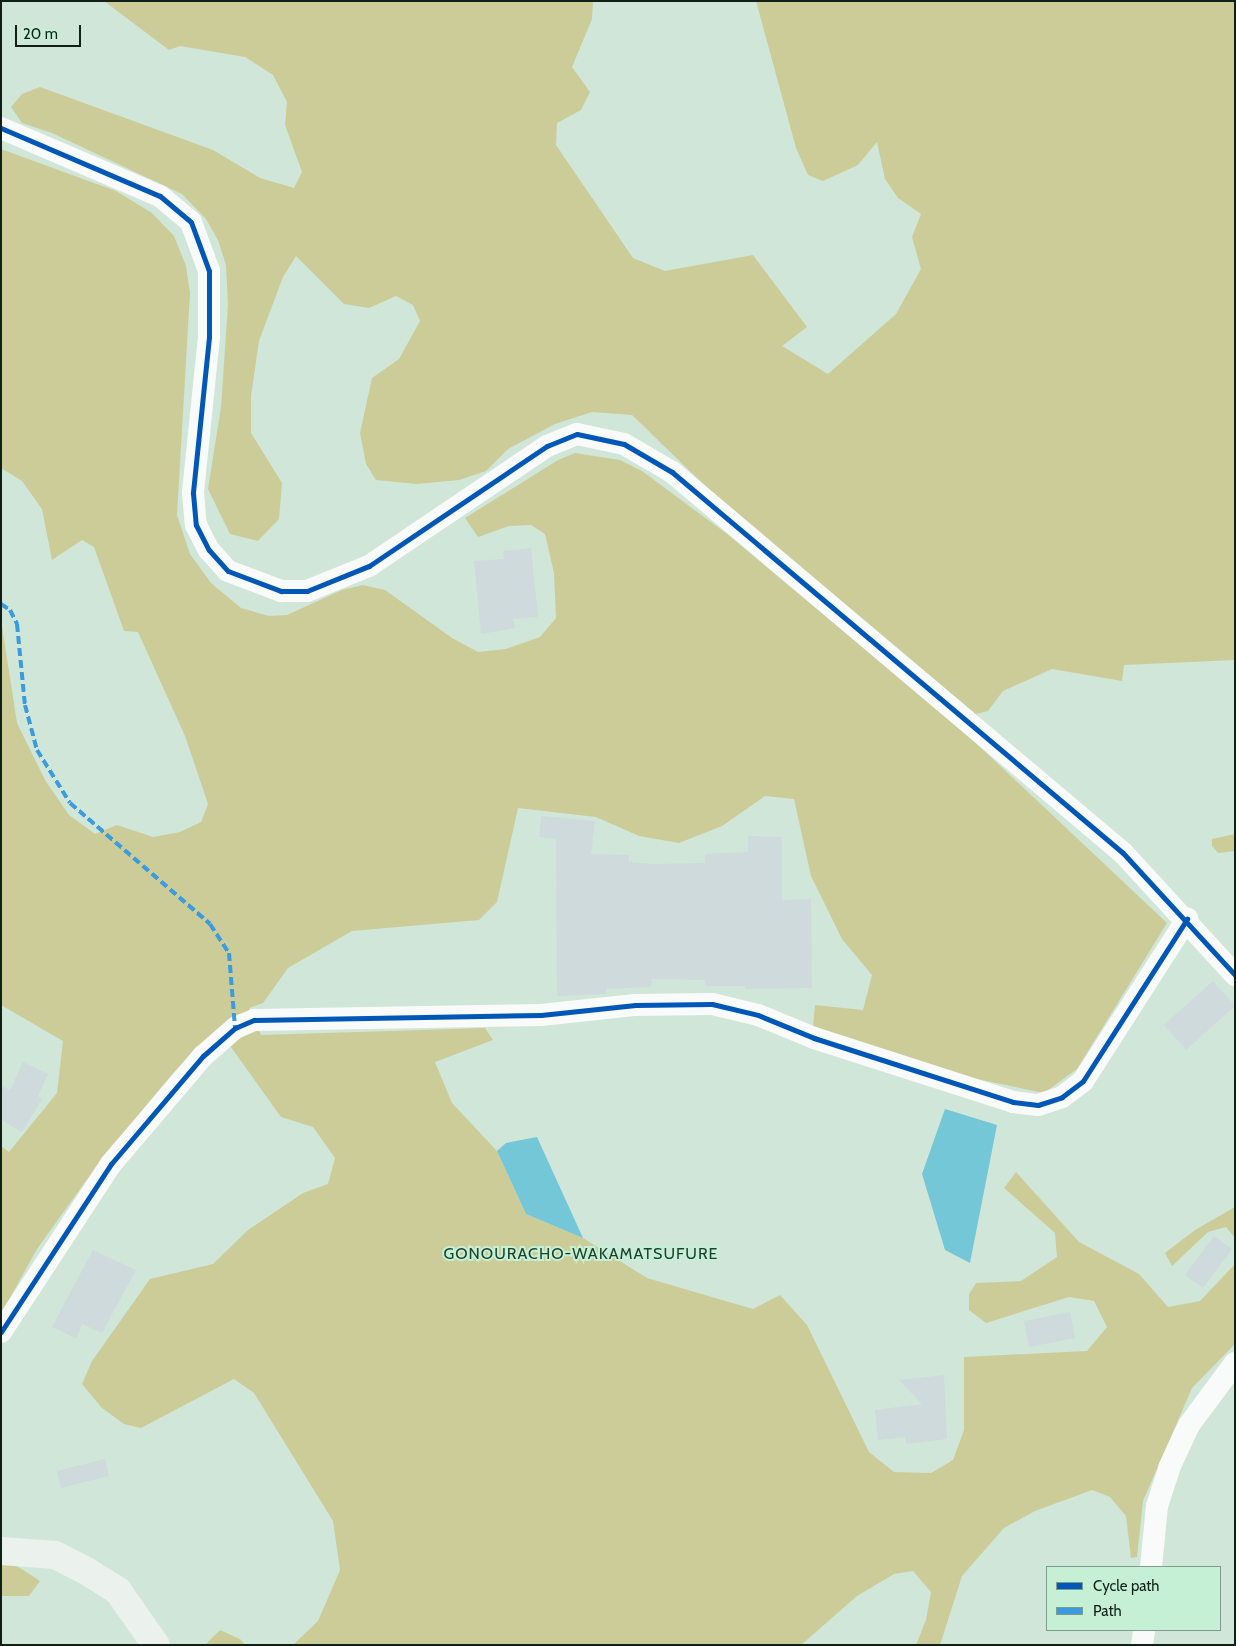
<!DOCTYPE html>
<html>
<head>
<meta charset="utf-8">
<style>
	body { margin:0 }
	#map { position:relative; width:1236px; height:1646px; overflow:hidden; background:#d0e6d8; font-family:Cabin,sans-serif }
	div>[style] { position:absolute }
	.green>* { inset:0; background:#cc9 }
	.water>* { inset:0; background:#74c7d7 }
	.building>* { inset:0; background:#cfdadc }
	.minor>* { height:22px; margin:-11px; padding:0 11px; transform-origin:11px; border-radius:11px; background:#f8fbf9 }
	.secondary>* { height:28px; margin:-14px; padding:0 14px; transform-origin:14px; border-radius:14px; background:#ebf2ee }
	.quiet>* { height:4px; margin-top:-2px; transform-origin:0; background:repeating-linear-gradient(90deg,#3a9bdf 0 8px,transparent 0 12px) }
	.cycleway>* { height:5px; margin:-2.5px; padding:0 2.5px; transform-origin:2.5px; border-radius:2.5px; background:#0057b8 }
	span { translate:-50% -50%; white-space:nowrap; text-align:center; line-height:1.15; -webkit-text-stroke:4px #c6f0d6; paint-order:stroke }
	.quarter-label { font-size:16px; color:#1c412d; letter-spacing:1px }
	.frame { position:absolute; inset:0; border:2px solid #102017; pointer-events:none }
	.legend { position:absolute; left:1046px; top:1566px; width:175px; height:65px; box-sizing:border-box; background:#c6f0d6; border:1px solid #7d9d8a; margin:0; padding:6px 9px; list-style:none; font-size:15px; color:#102017 }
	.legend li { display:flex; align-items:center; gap:10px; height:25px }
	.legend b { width:25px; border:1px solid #7d9d8a }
	.scale { position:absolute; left:15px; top:25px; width:66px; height:22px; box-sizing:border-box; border:2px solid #102017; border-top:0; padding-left:6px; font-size:15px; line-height:18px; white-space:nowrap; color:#102017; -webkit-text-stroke:4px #c6f0d6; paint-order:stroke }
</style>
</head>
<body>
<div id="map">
	<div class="green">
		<div style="clip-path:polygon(104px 1px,593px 1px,592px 19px,572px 67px,590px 92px,581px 110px,557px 123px,556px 145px,633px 258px,665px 271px,753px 255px,807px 327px,782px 346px,828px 374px,896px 314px,921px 269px,912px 237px,921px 214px,898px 198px,885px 179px,877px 142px,858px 165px,823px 181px,808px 175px,796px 148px,756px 1px,1235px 1px,1235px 660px,1124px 665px,1122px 681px,1052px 669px,1003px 691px,988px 711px,976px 714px,725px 505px,632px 415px,592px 412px,555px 424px,508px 449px,486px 471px,459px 480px,417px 484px,376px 480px,366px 464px,360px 433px,372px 378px,399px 359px,420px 321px,413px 305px,396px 296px,369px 308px,344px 304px,296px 256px,283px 277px,259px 341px,251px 396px,251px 433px,282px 483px,279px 519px,258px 541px,230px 534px,208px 489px,221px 407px,228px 305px,226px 265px,218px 240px,206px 219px,182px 194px,52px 133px,22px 123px,11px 107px,22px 94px,40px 87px,213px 150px,260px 178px,294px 188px,302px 172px,285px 125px,287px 102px,273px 75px,245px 57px,180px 46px,169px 50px)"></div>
		<div style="clip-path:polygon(1px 149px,116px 191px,152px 213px,174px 236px,186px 266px,190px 293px,177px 515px,190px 554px,211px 583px,241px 608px,269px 616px,287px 615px,342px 590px,363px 585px,385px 590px,452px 638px,478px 652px,506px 649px,540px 637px,556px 618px,554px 573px,545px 534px,531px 525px,509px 526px,478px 537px,465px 518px,558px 460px,575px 453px,620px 460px,642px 471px,727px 534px,961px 729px,1167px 923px,1077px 1069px,1044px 1093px,972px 1078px,813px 1026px,815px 1005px,863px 1010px,872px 975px,842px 939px,811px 876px,794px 799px,765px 796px,722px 826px,679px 843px,639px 836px,596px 817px,518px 808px,497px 902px,479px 920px,352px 931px,288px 968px,263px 1003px,249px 1008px,261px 1035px,485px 1028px,493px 1040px,435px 1062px,452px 1103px,497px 1151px,526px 1214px,583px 1238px,647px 1278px,753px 1309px,780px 1295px,807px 1325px,869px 1452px,894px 1472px,931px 1473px,953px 1460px,964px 1430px,964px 1357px,1087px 1351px,1107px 1327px,1094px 1301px,1069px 1297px,986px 1323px,969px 1310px,969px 1294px,976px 1283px,1021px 1281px,1057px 1257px,1055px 1233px,1004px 1188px,1016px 1172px,1079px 1242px,1139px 1274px,1168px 1307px,1200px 1301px,1235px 1264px,1235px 1344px,1192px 1388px,1143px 1501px,1137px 1557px,1131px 1558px,1126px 1516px,1110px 1497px,1092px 1490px,1035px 1511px,1004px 1528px,962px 1576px,940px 1645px,916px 1645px,926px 1620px,931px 1592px,913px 1571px,894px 1574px,857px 1596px,801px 1645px,293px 1645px,318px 1621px,340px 1570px,333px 1521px,254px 1393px,234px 1379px,141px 1428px,124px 1424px,102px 1408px,82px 1384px,92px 1361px,150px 1279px,213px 1264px,248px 1230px,303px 1193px,328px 1184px,335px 1158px,313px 1127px,281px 1117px,218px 1029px,173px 1073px,98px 1164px,37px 1249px,1px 1314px,1px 1146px,9px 1152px,57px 1093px,63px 1041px,1px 1005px,1px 620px,17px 723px,45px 780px,69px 815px,95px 834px,117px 825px,153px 837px,180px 832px,201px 822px,208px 804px,185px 736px,138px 632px,124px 631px,94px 547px,82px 540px,52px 560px,42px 509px,22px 481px,1px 468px)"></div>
		<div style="clip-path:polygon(1235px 834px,1235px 851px,1218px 853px,1212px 846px,1212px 839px)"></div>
		<div style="clip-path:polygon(1235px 1207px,1235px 1238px,1226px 1227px,1208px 1232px,1172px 1266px,1165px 1253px,1195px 1230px)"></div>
		<div style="clip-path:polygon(14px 1564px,40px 1581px,29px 1596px,1px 1596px,1px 1565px)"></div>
		<div style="clip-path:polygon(220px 1630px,240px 1639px,245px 1645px,205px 1645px)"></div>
	</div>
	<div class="water">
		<div style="clip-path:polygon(945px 1109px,997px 1125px,970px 1263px,945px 1250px,922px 1174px)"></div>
		<div style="clip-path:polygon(537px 1137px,583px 1238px,526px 1214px,497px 1151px,506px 1143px)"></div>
	</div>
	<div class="building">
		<div style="clip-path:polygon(531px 548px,538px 617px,513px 619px,515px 628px,481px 634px,474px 561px,504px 559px,503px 551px)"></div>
		<div style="clip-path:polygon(541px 816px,595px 821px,591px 854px,629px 855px,629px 862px,653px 864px,705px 863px,705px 854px,748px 852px,748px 836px,782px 837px,782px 900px,811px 899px,812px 988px,745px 989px,745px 986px,705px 986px,705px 980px,652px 979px,651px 987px,606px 989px,606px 994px,557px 996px,556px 839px,539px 837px)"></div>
		<div style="clip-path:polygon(1213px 981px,1235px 1006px,1186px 1050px,1164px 1025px)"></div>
		<div style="clip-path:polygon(23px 1062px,48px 1074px,38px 1096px,42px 1099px,22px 1132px,1px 1120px,1px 1086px,10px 1090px)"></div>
		<div style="clip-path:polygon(1214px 1236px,1232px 1249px,1203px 1288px,1185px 1275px)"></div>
		<div style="clip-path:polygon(93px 1250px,136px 1270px,102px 1333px,82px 1324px,76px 1338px,52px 1327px)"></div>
		<div style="clip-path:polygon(1070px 1312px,1075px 1338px,1029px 1347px,1024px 1321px)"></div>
		<div style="clip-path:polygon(944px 1375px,947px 1439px,906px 1444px,905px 1437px,878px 1440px,875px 1410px,922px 1404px,899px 1380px)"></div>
		<div style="clip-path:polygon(105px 1459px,109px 1476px,61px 1488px,57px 1471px)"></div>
	</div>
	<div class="minor">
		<div style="left:1px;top:128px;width:173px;rotate:23.2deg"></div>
		<div style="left:160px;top:196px;width:40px;rotate:40deg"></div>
		<div style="left:191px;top:222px;width:52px;rotate:69.8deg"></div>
		<div style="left:209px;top:271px;width:66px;rotate:90deg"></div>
		<div style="left:209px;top:337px;width:157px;rotate:95.9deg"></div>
		<div style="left:193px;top:493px;width:32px;rotate:85deg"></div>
		<div style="left:196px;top:525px;width:28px;rotate:63deg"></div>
		<div style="left:209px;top:550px;width:28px;rotate:48deg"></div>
		<div style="left:228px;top:571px;width:57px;rotate:20.7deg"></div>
		<div style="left:281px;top:591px;width:26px"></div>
		<div style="left:307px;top:591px;width:67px;rotate:-22deg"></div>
		<div style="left:369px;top:566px;width:215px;rotate:-34deg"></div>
		<div style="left:547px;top:446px;width:32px;rotate:-22deg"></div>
		<div style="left:577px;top:434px;width:48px;rotate:12deg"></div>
		<div style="left:624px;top:444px;width:56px;rotate:30.3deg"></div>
		<div style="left:672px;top:472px;width:590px;rotate:40.19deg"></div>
		<div style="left:1123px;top:853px;width:166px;rotate:47.4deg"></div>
		<div style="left:1px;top:1332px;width:201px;rotate:-56.8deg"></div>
		<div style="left:111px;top:1164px;width:142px;rotate:-49.6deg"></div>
		<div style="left:203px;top:1056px;width:43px;rotate:-41.2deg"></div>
		<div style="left:235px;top:1028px;width:21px;rotate:-23deg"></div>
		<div style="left:254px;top:1020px;width:287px;rotate:-1deg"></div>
		<div style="left:541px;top:1015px;width:95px;rotate:-6.1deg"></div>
		<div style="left:635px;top:1005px;width:77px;rotate:-0.7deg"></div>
		<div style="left:712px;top:1004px;width:47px;rotate:13.4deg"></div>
		<div style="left:758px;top:1015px;width:61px;rotate:22.3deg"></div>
		<div style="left:814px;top:1038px;width:209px;rotate:17.8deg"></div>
		<div style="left:1013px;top:1102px;width:25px;rotate:7deg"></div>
		<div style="left:1038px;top:1105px;width:25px;rotate:-18deg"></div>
		<div style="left:1062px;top:1097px;width:26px;rotate:-37deg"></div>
		<div style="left:1083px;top:1081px;width:193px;rotate:-57.3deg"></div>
		<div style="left:1151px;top:1567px;width:61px;rotate:-84.4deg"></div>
		<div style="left:1157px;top:1506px;width:40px;rotate:-72deg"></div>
		<div style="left:1169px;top:1468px;width:47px;rotate:-65.1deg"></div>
		<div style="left:1189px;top:1425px;width:77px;rotate:-53.4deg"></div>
		<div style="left:1142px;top:1645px;width:15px;rotate:-82deg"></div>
	</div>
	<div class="secondary">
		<div style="left:1px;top:1551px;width:54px;rotate:4.2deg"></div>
		<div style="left:55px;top:1555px;width:37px;rotate:27deg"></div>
		<div style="left:88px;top:1572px;width:36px;rotate:32deg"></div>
		<div style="left:118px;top:1591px;width:66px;rotate:54.9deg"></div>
	</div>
	<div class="quiet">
		<div style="left:1px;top:604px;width:11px;rotate:34deg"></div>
		<div style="left:10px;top:610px;width:16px;rotate:63deg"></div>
		<div style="left:17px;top:624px;width:81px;rotate:84.4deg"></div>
		<div style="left:25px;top:705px;width:47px;rotate:75.1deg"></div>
		<div style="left:37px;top:750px;width:62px;rotate:58.1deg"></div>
		<div style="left:70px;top:803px;width:185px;rotate:40.8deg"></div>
		<div style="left:210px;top:924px;width:35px;rotate:57deg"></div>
		<div style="left:229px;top:953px;width:75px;rotate:85.4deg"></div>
	</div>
	<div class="cycleway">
		<div style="left:1px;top:128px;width:173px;rotate:23.2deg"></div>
		<div style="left:160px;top:196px;width:40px;rotate:40deg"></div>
		<div style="left:191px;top:222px;width:52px;rotate:69.8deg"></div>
		<div style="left:209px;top:271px;width:66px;rotate:90deg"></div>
		<div style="left:209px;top:337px;width:157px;rotate:95.9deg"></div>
		<div style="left:193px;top:493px;width:32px;rotate:85deg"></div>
		<div style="left:196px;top:525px;width:28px;rotate:63deg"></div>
		<div style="left:209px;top:550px;width:28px;rotate:48deg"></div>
		<div style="left:228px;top:571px;width:57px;rotate:20.7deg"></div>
		<div style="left:281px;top:591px;width:26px"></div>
		<div style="left:307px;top:591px;width:67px;rotate:-22deg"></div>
		<div style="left:369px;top:566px;width:215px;rotate:-34deg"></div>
		<div style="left:547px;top:446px;width:32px;rotate:-22deg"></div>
		<div style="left:577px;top:434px;width:48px;rotate:12deg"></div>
		<div style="left:624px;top:444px;width:56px;rotate:30.3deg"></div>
		<div style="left:672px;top:472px;width:590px;rotate:40.19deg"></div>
		<div style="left:1123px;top:853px;width:166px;rotate:47.4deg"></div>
		<div style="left:1px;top:1332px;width:201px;rotate:-56.8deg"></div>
		<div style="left:111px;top:1164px;width:142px;rotate:-49.6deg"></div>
		<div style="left:203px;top:1056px;width:43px;rotate:-41.2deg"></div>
		<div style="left:235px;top:1028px;width:21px;rotate:-23deg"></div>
		<div style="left:254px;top:1020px;width:287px;rotate:-1deg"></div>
		<div style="left:541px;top:1015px;width:95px;rotate:-6.1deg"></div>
		<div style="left:635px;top:1005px;width:77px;rotate:-0.7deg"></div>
		<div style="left:712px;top:1004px;width:47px;rotate:13.4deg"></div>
		<div style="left:758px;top:1015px;width:61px;rotate:22.3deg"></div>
		<div style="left:814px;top:1038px;width:209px;rotate:17.8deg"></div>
		<div style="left:1013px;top:1102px;width:25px;rotate:7deg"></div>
		<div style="left:1038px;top:1105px;width:25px;rotate:-18deg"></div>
		<div style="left:1062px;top:1097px;width:26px;rotate:-37deg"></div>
		<div style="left:1083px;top:1081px;width:193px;rotate:-57.3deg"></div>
	</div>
	<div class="quarter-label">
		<span style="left:581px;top:1254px">GONOURACHO-WAKAMATSUFURE</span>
	</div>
	<div class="frame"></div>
	<ul class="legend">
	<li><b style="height:6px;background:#0057b8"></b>Cycle path</li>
	<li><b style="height:6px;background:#3a9bdf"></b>Path</li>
	</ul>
	<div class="scale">20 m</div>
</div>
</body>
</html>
